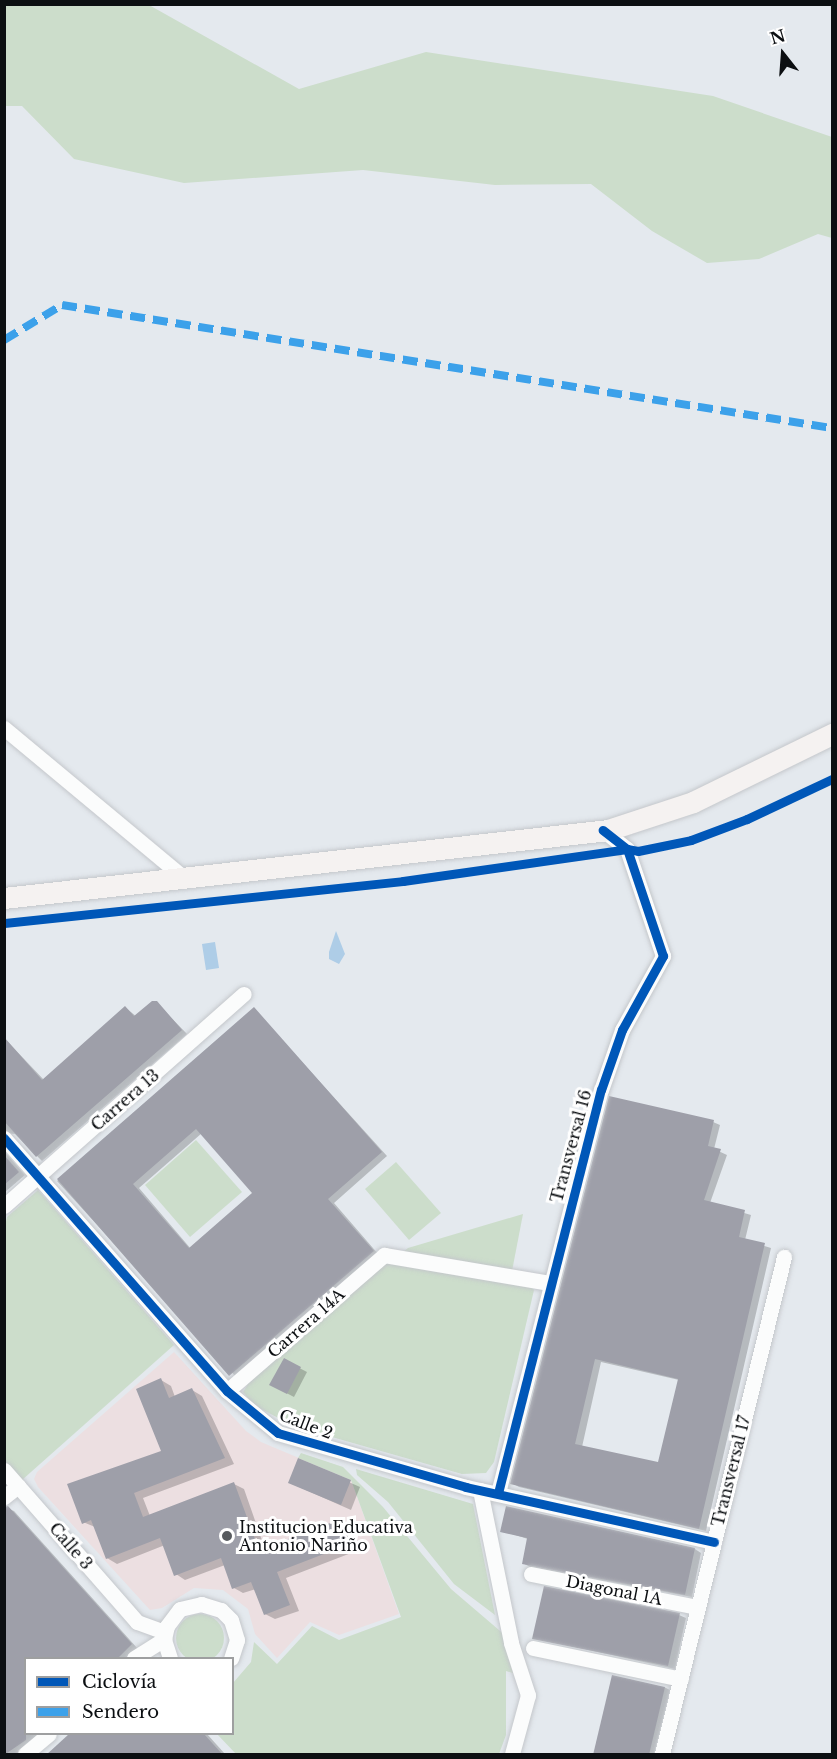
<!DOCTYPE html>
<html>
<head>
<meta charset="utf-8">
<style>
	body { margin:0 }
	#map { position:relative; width:837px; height:1759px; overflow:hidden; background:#e4e9ee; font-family:"Libre Baskerville",serif }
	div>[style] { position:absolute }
	.education>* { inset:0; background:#ecdfe1 }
	.green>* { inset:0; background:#ccddcb }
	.round { border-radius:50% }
	.water>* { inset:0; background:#aecde7 }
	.shadow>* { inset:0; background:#0003 }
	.building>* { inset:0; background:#9e9fa9 }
	.roads { filter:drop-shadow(0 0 2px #c4c7cb) drop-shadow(0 0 2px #c4c7cb) }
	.minor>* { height:15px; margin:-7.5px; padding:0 7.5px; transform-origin:7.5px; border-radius:7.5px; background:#fbfcfc }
	.secondary>* { height:21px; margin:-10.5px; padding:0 10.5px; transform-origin:10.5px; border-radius:10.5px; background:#f5f2f1 }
	.quiet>* { height:8px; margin-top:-4px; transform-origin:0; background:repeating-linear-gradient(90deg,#3ca1ea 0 15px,transparent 0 23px) }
	.cycleway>* { height:9px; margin:-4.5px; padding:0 4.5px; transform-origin:4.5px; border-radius:4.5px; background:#0057b8 }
	.dots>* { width:16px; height:16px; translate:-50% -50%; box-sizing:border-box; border:3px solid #fff; border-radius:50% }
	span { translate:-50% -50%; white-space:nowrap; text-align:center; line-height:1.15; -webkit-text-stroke:6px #fff; paint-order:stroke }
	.street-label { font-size:16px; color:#0c0f12 }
	.poi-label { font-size:16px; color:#0c0f12 }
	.left { translate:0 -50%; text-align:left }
	.frame { position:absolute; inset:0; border:6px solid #0c0f12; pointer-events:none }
	.legend { position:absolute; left:24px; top:1657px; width:210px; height:78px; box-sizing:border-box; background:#fff; border:2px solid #9e9fa0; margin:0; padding:8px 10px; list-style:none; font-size:18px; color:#0c0f12 }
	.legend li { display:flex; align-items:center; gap:12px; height:30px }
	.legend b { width:30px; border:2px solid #9e9fa0 }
	.north { position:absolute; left:753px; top:24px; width:60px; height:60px; -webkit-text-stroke:4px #fff; paint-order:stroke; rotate:343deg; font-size:16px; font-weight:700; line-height:24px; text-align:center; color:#0c0f12 }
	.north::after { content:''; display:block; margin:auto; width:21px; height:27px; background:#0c0f12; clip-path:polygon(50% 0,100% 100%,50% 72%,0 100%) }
</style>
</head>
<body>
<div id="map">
	<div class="education">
		<div style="clip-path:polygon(174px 1352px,246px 1431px,261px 1442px,351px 1480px,399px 1614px,339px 1635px,310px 1622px,277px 1658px,255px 1634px,248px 1609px,223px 1590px,194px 1588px,162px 1608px,150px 1610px,38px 1487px,34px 1479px,37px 1472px)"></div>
	</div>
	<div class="green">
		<div style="clip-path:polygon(5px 4px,149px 5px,299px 89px,426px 52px,713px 96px,832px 137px,832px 238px,818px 234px,759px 259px,707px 263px,652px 231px,591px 184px,495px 185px,363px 170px,184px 183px,74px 159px,22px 106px,5px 106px)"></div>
		<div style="clip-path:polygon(196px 1140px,242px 1192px,190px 1237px,145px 1185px)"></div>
		<div style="clip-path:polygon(396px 1162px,441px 1213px,409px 1240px,365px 1189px)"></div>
		<div style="clip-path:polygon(38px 1190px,174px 1345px,22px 1480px,5px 1461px,5px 1226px,7px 1217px)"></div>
		<div style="clip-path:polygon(523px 1214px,512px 1271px,403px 1252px,408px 1248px)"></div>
		<div style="clip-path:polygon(386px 1258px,531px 1286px,534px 1290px,494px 1462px,486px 1473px,462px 1474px,293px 1426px,254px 1405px,243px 1392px,256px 1371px)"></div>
		<div style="clip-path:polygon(301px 1453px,343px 1467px,383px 1507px,451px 1589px,506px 1636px,516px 1674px,506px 1671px,506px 1735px,499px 1754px,236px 1754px,217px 1734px,232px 1734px,233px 1683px,251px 1662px,254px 1642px,277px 1664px,312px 1626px,339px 1640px,401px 1617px,351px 1480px,298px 1458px)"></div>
		<div style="clip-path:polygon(356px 1469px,473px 1504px,495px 1615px,454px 1584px,388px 1502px,357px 1475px)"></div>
		<div class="round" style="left:176px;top:1614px;width:48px;height:48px"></div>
	</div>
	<div class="water">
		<div style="clip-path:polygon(336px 931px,345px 954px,339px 964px,329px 959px,329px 952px)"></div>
		<div style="clip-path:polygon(215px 942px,219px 968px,206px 970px,202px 944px)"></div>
	</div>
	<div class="shadow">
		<div style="clip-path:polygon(157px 1003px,187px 1034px,42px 1161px,15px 1134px,4px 1133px,7px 1041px,44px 1080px,126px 1008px,137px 1017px)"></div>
		<div style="clip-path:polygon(evenodd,254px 1009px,387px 1156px,334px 1203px,379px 1255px,237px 1378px,57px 1181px,254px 1009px,202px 1133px,254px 1193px,191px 1249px,139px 1188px,202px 1133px)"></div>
		<div style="clip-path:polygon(evenodd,713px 1122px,720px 1125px,714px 1149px,727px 1155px,710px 1203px,751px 1215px,745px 1240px,771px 1248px,706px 1531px,519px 1487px,512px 1483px,713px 1122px,601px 1362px,679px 1380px,659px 1464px,582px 1447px,601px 1362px)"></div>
		<div style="clip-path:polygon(4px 1151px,25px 1175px,4px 1193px)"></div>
		<div style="clip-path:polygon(284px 1360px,307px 1372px,294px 1397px,271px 1385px)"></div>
		<div style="clip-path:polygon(161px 1380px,171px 1386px,175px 1397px,192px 1390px,202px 1396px,234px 1464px,143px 1498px,150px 1516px,234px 1484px,244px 1489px,265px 1549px,341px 1520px,350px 1526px,359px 1550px,286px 1578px,299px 1611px,275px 1619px,265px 1614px,256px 1589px,243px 1593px,234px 1588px,225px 1565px,185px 1580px,176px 1574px,165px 1545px,117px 1564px,107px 1558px,95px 1527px,83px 1522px,163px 1452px)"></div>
		<div style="clip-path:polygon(299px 1460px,360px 1487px,351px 1510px,290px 1483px)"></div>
		<div style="clip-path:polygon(4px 1507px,14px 1511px,138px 1649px,127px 1658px,26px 1658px,26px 1734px,43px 1734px,19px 1754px,4px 1754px)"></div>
		<div style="clip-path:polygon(502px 1531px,695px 1549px,701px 1553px,692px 1597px,530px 1567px,523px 1563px,528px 1539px)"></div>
		<div style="clip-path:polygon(679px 1615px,686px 1618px,675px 1669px,534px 1638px)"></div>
		<div style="clip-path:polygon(664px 1687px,670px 1690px,654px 1754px,595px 1754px)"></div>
		<div style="clip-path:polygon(71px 1734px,207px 1734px,225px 1754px,48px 1754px)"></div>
	</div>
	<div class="building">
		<div style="clip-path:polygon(152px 1001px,157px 1001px,182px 1030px,36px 1157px,4px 1121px,4px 1037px,42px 1080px,125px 1006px,134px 1016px)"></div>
		<div style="clip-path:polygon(evenodd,254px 1007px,382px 1152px,328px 1199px,374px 1251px,229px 1376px,57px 1179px,254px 1007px,196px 1129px,252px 1193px,189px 1248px,133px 1184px,196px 1129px)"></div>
		<div style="clip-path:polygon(evenodd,609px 1096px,714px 1120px,708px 1146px,721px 1149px,704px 1200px,745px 1210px,739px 1237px,765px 1243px,699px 1529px,510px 1484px,609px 1096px,595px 1359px,678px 1379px,658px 1462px,575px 1444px,595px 1359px)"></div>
		<div style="clip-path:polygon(4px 1155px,19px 1172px,4px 1185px)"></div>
		<div style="clip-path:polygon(284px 1358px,301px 1367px,287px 1394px,269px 1385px)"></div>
		<div style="clip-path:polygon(161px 1378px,169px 1398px,192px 1388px,225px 1458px,134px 1493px,143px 1517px,234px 1482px,259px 1550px,341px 1519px,350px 1544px,277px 1572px,290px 1605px,264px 1615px,251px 1582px,232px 1589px,221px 1558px,174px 1576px,160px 1538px,106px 1559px,91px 1520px,82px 1524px,67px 1484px,161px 1451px,136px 1389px)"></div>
		<div style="clip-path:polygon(298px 1458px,351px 1480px,341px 1505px,288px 1483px)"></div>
		<div style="clip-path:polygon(8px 1506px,132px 1644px,117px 1659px,26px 1659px,26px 1740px,4px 1755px,4px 1507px)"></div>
		<div style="clip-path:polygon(506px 1506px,695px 1548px,685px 1595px,522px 1564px,527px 1538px,500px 1532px)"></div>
		<div style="clip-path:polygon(544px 1586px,680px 1613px,668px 1666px,532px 1639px)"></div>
		<div style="clip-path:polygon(612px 1675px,665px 1687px,649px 1755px,593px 1755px)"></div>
		<div style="clip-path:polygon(69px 1734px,204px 1734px,223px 1755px,46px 1755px)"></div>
	</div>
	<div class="roads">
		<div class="minor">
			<div style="left:4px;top:728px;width:234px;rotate:39.8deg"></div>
			<div style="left:4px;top:1138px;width:337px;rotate:48.6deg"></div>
			<div style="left:227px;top:1391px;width:66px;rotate:39.5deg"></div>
			<div style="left:278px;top:1433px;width:196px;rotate:16deg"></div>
			<div style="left:466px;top:1487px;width:254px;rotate:12.5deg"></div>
			<div style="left:4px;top:1206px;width:320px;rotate:-41.5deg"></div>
			<div style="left:227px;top:1391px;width:208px;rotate:-40.9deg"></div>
			<div style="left:384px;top:1255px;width:168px;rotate:9.6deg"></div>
			<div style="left:4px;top:1470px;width:202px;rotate:48.8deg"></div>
			<div style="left:137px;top:1622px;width:30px;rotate:20deg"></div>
			<div style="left:480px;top:1490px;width:156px;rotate:78.5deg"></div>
			<div style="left:511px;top:1643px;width:55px;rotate:71.9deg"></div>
			<div style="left:528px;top:1695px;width:61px;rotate:105.2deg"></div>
			<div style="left:498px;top:1493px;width:416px;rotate:-75.7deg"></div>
			<div style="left:601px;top:1090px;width:64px;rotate:-70.7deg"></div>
			<div style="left:622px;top:1030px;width:85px;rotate:-61deg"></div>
			<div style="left:663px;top:956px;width:113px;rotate:-108.6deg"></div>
			<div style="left:627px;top:849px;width:31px;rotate:-142deg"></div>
			<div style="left:4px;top:1497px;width:18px;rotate:-38deg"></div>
			<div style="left:531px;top:1574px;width:170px;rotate:11.2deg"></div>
			<div style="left:533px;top:1648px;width:151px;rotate:11.8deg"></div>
			<div style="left:134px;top:1658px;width:36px;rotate:-32deg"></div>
			<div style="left:170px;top:1658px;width:20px;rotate:-108deg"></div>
			<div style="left:164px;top:1639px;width:13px;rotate:-77deg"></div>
			<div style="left:167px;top:1626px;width:21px;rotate:-53deg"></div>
			<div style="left:180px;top:1609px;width:22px;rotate:-13deg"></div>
			<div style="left:201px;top:1604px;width:21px;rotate:17deg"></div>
			<div style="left:221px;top:1610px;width:14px;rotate:45deg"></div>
			<div style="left:231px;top:1620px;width:21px;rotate:73deg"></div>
			<div style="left:237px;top:1640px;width:19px;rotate:108deg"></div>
			<div style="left:25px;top:1754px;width:31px;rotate:-40deg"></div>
			<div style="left:662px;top:1754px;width:512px;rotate:-76.21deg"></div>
		</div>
		<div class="secondary">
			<div style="left:4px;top:898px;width:608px;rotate:-6.42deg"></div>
			<div style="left:608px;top:830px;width:89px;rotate:-18.2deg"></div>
			<div style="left:693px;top:802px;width:155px;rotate:-26.1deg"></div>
		</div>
	</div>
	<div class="quiet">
		<div style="left:4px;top:340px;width:68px;rotate:-31.1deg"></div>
		<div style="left:62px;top:305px;width:780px;rotate:9.08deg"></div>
	</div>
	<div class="cycleway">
		<div style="left:4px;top:923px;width:401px;rotate:-6deg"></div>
		<div style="left:403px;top:881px;width:226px;rotate:-8.1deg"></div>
		<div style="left:627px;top:849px;width:11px;rotate:10deg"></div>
		<div style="left:638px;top:851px;width:54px;rotate:-11.7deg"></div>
		<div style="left:691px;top:840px;width:60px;rotate:-20.6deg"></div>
		<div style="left:747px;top:819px;width:94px;rotate:-25.2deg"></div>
		<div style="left:4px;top:1138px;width:337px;rotate:48.6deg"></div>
		<div style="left:227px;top:1391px;width:66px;rotate:39.5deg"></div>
		<div style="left:278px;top:1433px;width:196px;rotate:16deg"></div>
		<div style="left:466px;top:1487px;width:254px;rotate:12.5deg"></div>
		<div style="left:498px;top:1493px;width:416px;rotate:-75.7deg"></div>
		<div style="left:601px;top:1090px;width:64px;rotate:-70.7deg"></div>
		<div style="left:622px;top:1030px;width:85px;rotate:-61deg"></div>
		<div style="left:663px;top:956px;width:113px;rotate:-108.6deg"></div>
		<div style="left:627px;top:849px;width:31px;rotate:-142deg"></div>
	</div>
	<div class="dots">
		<div style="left:227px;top:1536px;background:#585b5f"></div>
	</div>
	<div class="street-label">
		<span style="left:125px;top:1100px;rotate:-41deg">Carrera 13</span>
		<span style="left:571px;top:1146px;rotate:-75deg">Transversal 16</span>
		<span style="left:306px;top:1323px;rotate:-41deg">Carrera 14A</span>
		<span style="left:306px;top:1424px;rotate:21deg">Calle 2</span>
		<span style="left:731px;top:1471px;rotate:-76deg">Transversal 17</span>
		<span style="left:71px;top:1546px;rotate:49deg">Calle 3</span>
		<span style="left:614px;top:1590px;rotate:11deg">Diagonal 1A</span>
	</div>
	<div class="poi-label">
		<span class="left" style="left:239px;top:1536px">Institucion Educativa<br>Antonio Nariño</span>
	</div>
	<div class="frame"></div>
	<ul class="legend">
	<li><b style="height:8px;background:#0057b8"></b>Ciclovía</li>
	<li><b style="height:8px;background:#3ca1ea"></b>Sendero</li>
	</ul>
	<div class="north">N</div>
</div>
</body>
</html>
